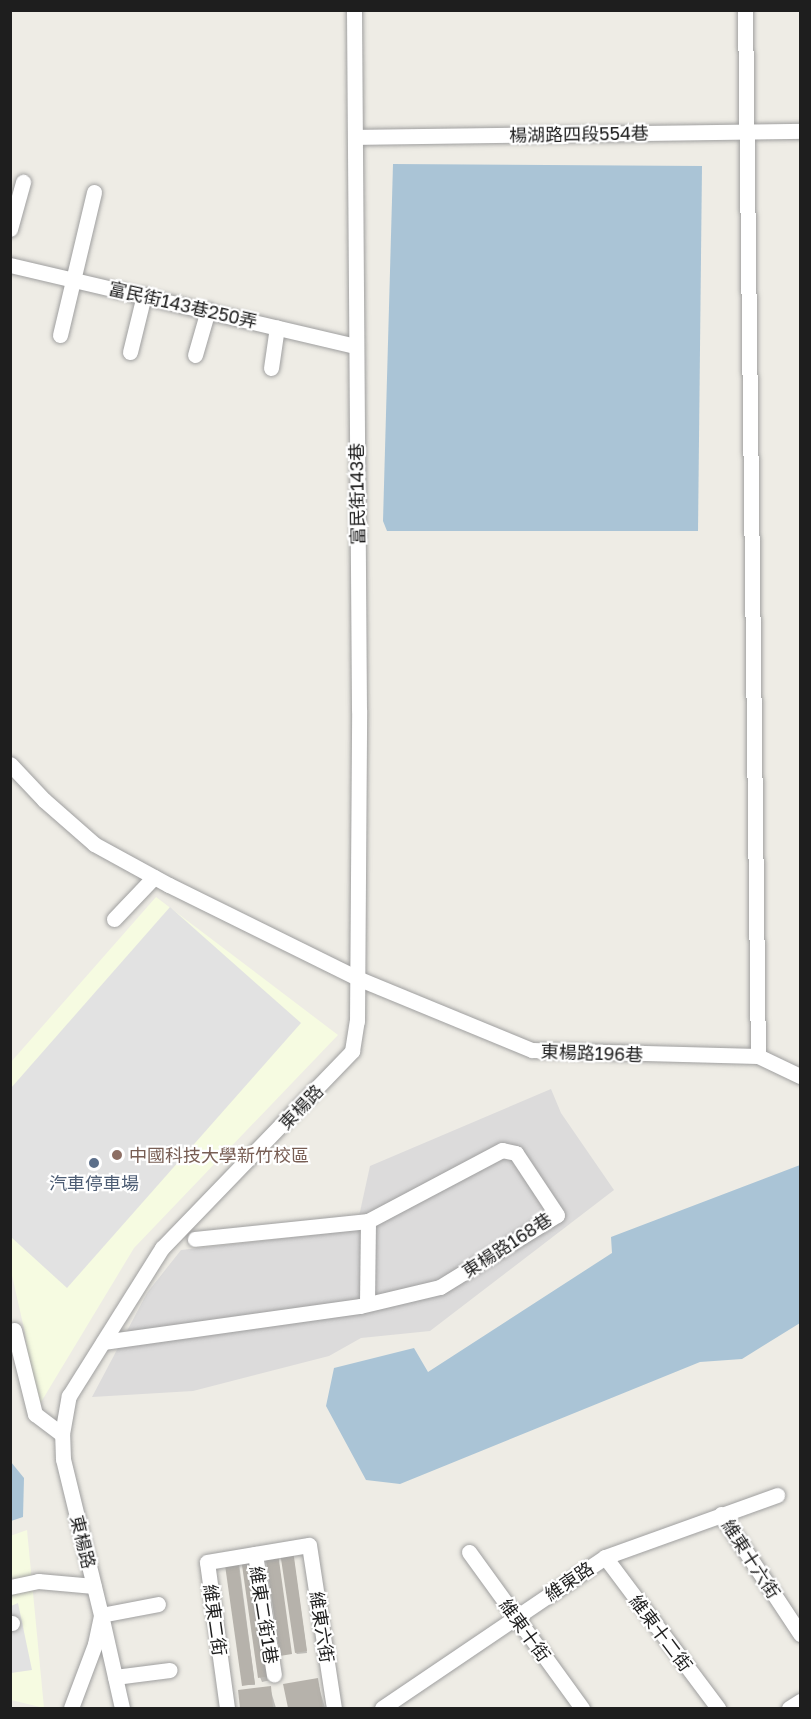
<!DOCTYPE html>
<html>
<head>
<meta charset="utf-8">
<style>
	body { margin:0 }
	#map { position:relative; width:811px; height:1719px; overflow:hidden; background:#eeece5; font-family:"Golos Text","Noto Sans TC",sans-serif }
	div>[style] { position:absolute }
	.residential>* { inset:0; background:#dcdbdb }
	.education>* { inset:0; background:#f6fbe1 }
	.parking>* { inset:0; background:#e2e2e2 }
	.water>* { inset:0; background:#aac4d6 }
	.shadow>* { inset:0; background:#0003 }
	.building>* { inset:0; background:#b6b2ab }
	.roads { filter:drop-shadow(0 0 2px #9f9f9f) drop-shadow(0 0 2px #9f9f9f) }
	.minor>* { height:15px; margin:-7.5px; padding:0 7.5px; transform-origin:7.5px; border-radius:7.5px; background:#fff }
	.dots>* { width:16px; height:16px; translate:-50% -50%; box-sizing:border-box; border:3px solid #fff; border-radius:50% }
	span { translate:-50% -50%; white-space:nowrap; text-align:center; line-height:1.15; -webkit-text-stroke:4.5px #fff; paint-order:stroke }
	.street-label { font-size:18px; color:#1e1e1e }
	.education-label { font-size:18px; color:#785e54 }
	.left { translate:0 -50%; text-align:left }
	.service-label { font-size:18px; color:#4e5e75 }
	.frame { position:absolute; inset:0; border:12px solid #1e1e1e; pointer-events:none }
</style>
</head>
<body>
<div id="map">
	<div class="residential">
		<div style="clip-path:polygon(551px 1089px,561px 1113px,614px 1190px,430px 1331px,361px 1338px,329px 1356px,193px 1391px,92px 1397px,147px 1293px,181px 1250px,356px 1230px,370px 1166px)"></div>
	</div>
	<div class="education">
		<div style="clip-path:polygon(156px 897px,338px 1035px,134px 1248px,35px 1412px,25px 1333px,11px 1271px,11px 1062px)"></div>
		<div style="clip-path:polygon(27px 1530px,44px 1708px,11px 1700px,10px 1536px)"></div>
	</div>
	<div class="parking">
		<div style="clip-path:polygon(170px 907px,301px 1023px,67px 1288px,11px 1237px,11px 1088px)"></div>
		<div style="clip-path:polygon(18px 1603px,32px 1670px,11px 1673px,11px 1606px)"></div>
	</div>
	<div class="water">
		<div style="clip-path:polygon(393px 164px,702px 166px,698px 531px,387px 531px,383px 521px)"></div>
		<div style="clip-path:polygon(800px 1165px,800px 1323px,742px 1359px,700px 1362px,400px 1484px,366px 1480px,326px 1406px,334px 1368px,414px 1348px,428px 1372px,612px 1253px,611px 1237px)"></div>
		<div style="clip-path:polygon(11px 1462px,24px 1478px,23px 1517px,11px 1521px)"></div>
	</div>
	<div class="shadow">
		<div style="clip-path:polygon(293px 1554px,307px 1653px,297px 1654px,296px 1653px)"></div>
		<div style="clip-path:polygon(226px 1559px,239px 1563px,255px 1685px,244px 1685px)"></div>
		<div style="clip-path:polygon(265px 1652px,271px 1680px,262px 1682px,260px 1677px)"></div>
		<div style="clip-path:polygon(317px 1680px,325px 1708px,289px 1708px,285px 1685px)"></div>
		<div style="clip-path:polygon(270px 1688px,276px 1708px,241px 1708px,239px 1692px)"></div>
	</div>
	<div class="building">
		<div style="clip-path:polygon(252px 1549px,270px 1676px,258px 1678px,240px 1551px)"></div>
		<div style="clip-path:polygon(293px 1550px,307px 1651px,295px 1653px,280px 1552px)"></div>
		<div style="clip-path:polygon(278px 1553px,292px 1654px,280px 1656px,265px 1554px)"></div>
		<div style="clip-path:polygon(237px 1556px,255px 1684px,242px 1686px,224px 1558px)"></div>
		<div style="clip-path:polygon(318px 1678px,323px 1708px,288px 1708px,283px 1684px)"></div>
		<div style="clip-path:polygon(271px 1686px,273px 1708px,240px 1708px,238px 1690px)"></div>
	</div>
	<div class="roads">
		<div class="minor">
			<div style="left:745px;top:10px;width:1046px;rotate:89.29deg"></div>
			<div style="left:357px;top:137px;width:443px;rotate:-0.8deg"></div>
			<div style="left:10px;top:229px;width:49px;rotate:-74.5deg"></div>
			<div style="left:10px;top:265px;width:354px;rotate:13.2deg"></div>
			<div style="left:60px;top:335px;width:147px;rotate:-76.6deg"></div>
			<div style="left:130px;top:352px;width:59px;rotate:-76.2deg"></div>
			<div style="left:195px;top:355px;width:47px;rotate:-73.9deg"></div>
			<div style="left:271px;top:368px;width:41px;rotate:-81.7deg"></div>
			<div style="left:10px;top:764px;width:50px;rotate:46.6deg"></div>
			<div style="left:44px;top:800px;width:67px;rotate:41.3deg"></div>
			<div style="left:94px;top:844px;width:85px;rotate:28.7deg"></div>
			<div style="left:169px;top:885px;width:210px;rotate:26.3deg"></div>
			<div style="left:357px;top:978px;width:189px;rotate:22.4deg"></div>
			<div style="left:532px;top:1050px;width:226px;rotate:1.5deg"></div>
			<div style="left:758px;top:1056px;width:47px;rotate:25.5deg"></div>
			<div style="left:114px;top:919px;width:58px;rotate:-46.4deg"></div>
			<div style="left:367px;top:1303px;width:82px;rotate:-89.3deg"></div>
			<div style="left:14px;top:1330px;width:87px;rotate:76deg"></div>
			<div style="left:35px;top:1414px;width:34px;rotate:37deg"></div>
			<div style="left:103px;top:1342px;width:260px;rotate:-8deg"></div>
			<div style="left:360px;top:1306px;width:82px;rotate:-13.4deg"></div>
			<div style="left:440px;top:1287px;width:137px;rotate:-31.6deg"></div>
			<div style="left:557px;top:1215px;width:74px;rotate:-123.5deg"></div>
			<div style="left:516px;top:1153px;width:14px;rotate:-168deg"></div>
			<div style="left:502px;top:1150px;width:152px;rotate:152.1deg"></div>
			<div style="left:368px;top:1221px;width:174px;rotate:174.1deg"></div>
			<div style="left:721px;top:1514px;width:144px;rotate:56.6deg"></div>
			<div style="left:469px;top:1552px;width:193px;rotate:54.1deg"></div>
			<div style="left:255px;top:1554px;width:122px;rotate:81.1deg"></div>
			<div style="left:605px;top:1557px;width:189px;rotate:53.2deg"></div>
			<div style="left:10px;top:1587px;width:29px;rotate:-12deg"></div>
			<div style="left:38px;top:1581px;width:56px;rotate:5.1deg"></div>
			<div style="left:10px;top:1623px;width:2px"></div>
			<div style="left:115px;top:1677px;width:55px;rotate:-7.3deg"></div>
			<div style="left:71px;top:1708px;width:68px;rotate:-69.4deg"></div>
			<div style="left:95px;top:1644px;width:30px;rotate:-78deg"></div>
			<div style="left:101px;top:1615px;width:161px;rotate:-103.7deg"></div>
			<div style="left:63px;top:1459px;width:25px;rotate:-92deg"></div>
			<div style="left:62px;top:1434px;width:39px;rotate:-80deg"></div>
			<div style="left:69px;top:1396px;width:175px;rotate:-57.9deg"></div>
			<div style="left:162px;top:1248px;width:274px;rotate:-46deg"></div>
			<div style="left:352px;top:1051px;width:30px;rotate:-81deg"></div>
			<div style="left:357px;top:1021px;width:311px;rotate:-89.6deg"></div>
			<div style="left:359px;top:710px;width:700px;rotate:-90.41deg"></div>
			<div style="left:122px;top:1708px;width:95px;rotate:-102.7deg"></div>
			<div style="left:101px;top:1615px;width:58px;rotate:-10.9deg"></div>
			<div style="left:227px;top:1708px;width:147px;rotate:-97.8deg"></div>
			<div style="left:207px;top:1562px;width:103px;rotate:-9.5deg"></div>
			<div style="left:309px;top:1545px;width:165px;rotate:81.3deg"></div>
			<div style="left:382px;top:1708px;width:269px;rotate:-34.1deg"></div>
			<div style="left:605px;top:1557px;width:183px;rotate:-19.8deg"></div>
			<div style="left:789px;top:1708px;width:13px;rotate:-32deg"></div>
		</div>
	</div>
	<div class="dots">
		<div style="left:117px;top:1155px;background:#8d6e63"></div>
		<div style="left:94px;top:1163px;background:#5c6f8a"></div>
	</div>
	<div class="street-label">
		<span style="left:579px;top:134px;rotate:-1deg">楊湖路四段554巷</span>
		<span style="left:183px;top:305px;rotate:13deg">富民街143巷250弄</span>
		<span style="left:357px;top:494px;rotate:-91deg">富民街143巷</span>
		<span style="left:592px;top:1053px;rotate:2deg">東楊路196巷</span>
		<span style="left:301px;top:1107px;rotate:-46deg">東楊路</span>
		<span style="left:507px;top:1245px;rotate:-33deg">東楊路168巷</span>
		<span style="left:83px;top:1542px;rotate:76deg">東楊路</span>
		<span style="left:751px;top:1559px;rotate:57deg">維東十六街</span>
		<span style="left:569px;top:1581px;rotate:-34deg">維東路</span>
		<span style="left:264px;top:1615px;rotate:81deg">維東二街1巷</span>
		<span style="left:215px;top:1620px;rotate:82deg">維東二街</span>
		<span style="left:322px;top:1627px;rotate:81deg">維東六街</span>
		<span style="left:525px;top:1630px;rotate:54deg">維東十街</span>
		<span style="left:661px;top:1633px;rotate:53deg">維東十二街</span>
	</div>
	<div class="education-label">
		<span class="left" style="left:129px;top:1155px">中國科技大學新竹校區</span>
	</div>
	<div class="service-label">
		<span style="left:94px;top:1183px">汽車停車場</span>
	</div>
	<div class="frame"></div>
</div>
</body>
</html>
